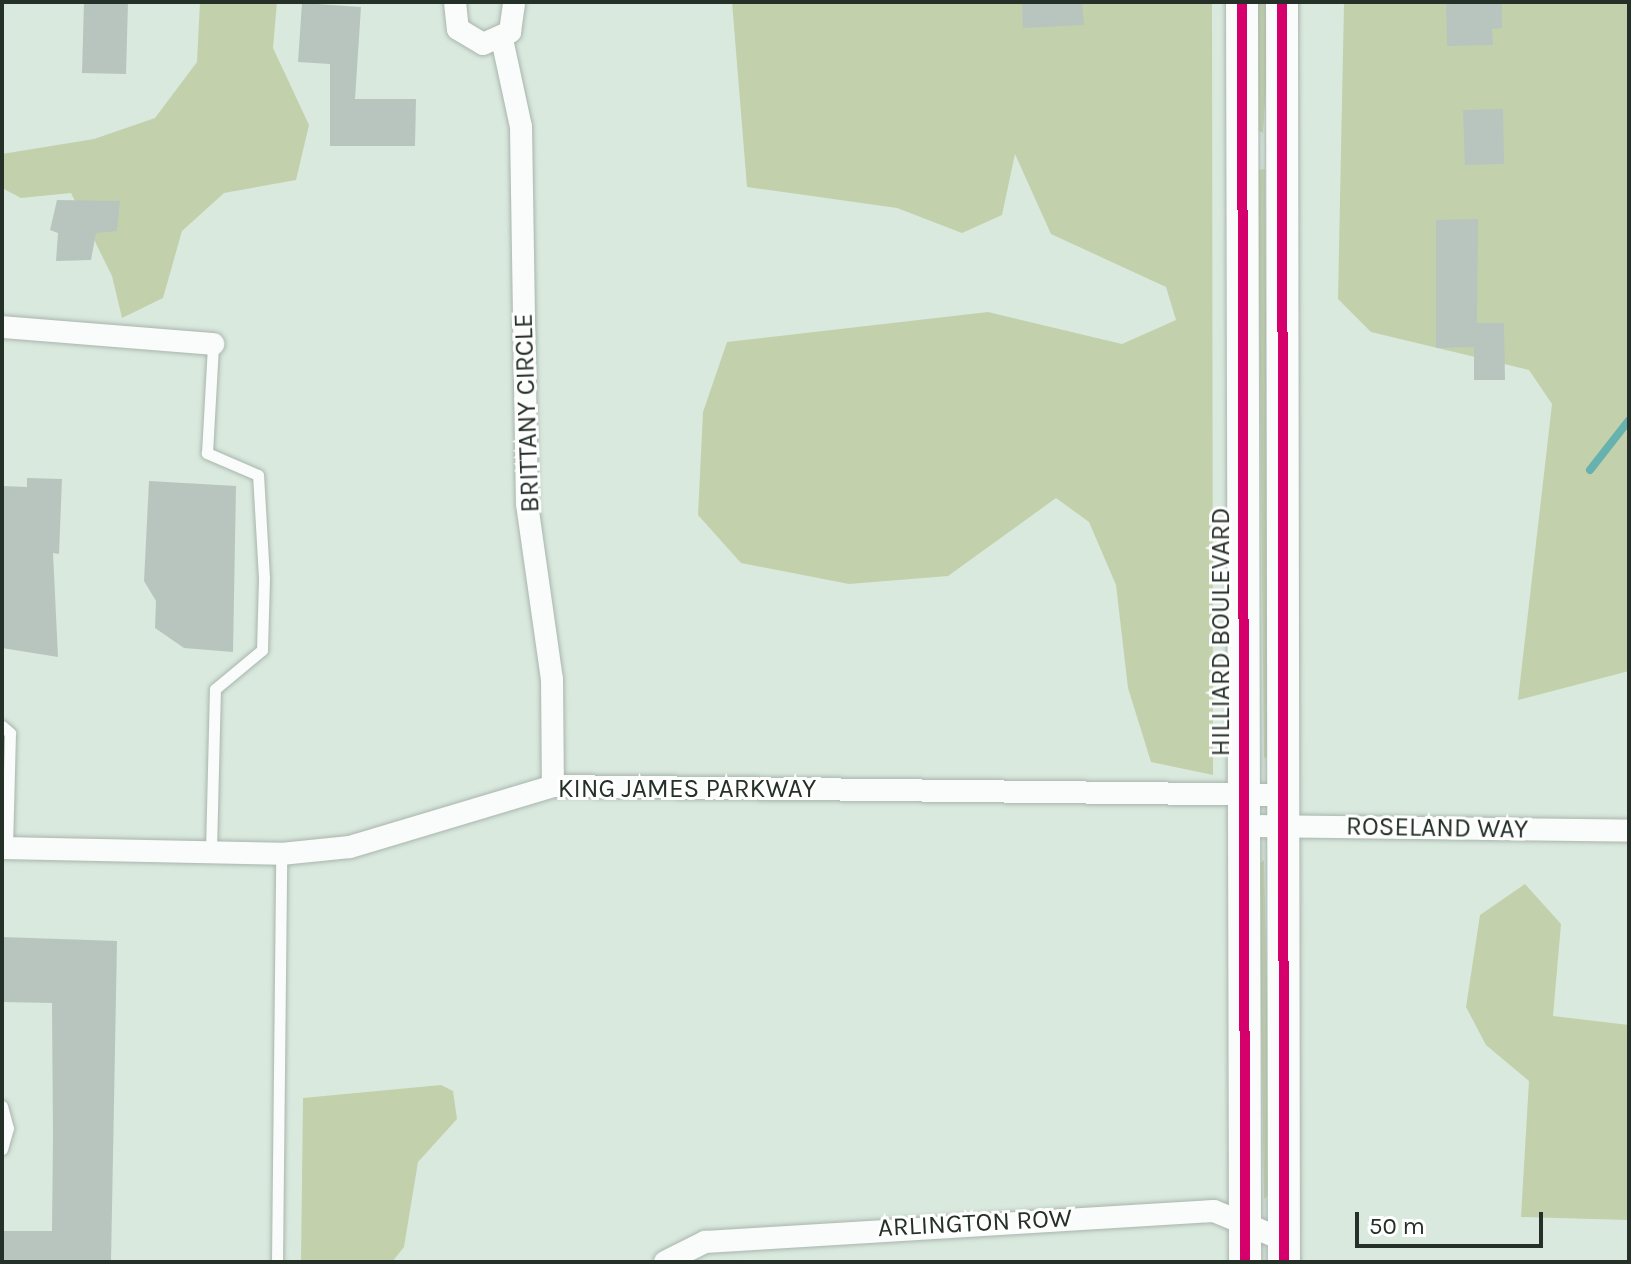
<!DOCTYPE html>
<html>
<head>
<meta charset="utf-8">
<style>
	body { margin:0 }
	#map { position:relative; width:1631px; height:1264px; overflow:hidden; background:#d9e9de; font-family:Karla,sans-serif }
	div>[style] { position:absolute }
	.green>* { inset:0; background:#c2d1ab }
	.stream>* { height:8px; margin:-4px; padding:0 4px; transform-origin:4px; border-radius:4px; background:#67b2ae }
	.building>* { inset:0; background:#b7c5be }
	.roads { filter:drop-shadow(0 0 2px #a9b5ad) drop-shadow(0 0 2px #a9b5ad) }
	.lane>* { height:11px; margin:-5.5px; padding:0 5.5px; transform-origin:5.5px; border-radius:5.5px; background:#f9fcfa }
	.street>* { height:22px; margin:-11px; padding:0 11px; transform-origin:11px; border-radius:11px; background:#f9fcfa }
	.secondary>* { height:32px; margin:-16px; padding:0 16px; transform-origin:16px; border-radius:16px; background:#f9fcfa }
	.cycleway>* { height:10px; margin:-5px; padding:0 5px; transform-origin:5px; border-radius:5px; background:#d6006c }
	span { translate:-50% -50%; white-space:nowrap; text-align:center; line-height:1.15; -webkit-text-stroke:6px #fff; paint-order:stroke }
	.street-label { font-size:26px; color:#253029 }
	.frame { position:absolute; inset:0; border:4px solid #253029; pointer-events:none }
	.scale { position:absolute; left:1355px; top:1212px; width:188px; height:36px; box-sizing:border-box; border:4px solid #253029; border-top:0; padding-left:10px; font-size:24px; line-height:28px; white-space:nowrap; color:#253029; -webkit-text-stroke:6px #fff; paint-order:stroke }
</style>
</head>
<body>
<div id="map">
	<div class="green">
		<div style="clip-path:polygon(200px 2px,277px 2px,273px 48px,309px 125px,296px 180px,224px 193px,182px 231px,163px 298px,122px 318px,112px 276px,71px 193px,21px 198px,2px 188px,2px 154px,94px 139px,155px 118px,197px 62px)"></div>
		<div style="clip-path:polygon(732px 2px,1212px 2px,1213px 775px,1151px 762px,1128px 688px,1116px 585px,1089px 522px,1056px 498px,948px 576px,849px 584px,741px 563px,698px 515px,703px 412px,727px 342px,988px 312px,1122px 344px,1176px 320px,1166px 287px,1051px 234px,1015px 154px,1002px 215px,962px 233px,897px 208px,747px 187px)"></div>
		<div style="clip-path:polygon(1255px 2px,1271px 2px,1263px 133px,1255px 129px)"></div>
		<div style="clip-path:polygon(1344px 2px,1629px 2px,1629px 671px,1518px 700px,1552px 404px,1529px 370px,1371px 332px,1338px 299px)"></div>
		<div style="clip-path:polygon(1265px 169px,1269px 756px,1264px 758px,1258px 170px)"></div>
		<div style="clip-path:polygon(1264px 860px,1271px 1193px,1264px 1199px,1259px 864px)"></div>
		<div style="clip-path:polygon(1525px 884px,1561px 924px,1553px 1016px,1629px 1025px,1629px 1220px,1521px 1217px,1529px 1081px,1486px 1045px,1466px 1007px,1480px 915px)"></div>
		<div style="clip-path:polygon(441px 1085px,453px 1091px,457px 1119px,418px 1162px,404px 1247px,392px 1262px,301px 1262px,303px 1098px)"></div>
	</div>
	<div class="stream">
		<div style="left:1590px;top:470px;width:63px;rotate:-52deg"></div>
	</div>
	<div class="building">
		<div style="clip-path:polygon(84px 2px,128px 2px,126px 74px,82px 73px)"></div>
		<div style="clip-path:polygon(1022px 2px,1082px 2px,1084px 25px,1023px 28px)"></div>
		<div style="clip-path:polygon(1446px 2px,1502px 2px,1502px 28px,1492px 29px,1493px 45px,1447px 46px)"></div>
		<div style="clip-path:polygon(302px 3px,361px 7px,355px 99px,416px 99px,415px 146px,330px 146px,330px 64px,298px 62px)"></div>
		<div style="clip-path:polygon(1503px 109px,1504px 164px,1465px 165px,1463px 110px)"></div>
		<div style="clip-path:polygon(57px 200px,120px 201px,117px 231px,96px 233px,91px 260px,56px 261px,58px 233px,50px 230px)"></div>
		<div style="clip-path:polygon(1478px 219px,1477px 323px,1504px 323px,1505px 380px,1474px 380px,1474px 347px,1436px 348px,1436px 220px)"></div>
		<div style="clip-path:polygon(27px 478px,62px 479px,59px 554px,53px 553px,58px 657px,2px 648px,2px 486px,27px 487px)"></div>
		<div style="clip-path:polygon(149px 481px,236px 486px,233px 652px,184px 648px,155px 628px,156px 601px,144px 581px)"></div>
		<div style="clip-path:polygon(2px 937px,117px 941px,111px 1262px,2px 1262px,2px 1231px,52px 1231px,53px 1136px,52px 1003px,2px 1002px)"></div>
	</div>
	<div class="roads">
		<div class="lane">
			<div style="left:2px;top:726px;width:11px;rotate:41deg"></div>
			<div style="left:10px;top:733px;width:115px;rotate:91.5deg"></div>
			<div style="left:211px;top:851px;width:162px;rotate:-88.6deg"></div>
			<div style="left:215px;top:689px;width:61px;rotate:-39.7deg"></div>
			<div style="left:262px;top:650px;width:72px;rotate:-88.4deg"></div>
			<div style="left:264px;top:578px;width:103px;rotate:-93.3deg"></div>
			<div style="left:258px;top:475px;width:56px;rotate:-156.7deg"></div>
			<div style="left:207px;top:453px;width:109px;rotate:-86.8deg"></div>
			<div style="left:2px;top:1106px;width:23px;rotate:75deg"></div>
			<div style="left:8px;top:1128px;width:22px;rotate:106deg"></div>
			<div style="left:277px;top:1262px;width:408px;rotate:-89.4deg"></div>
		</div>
		<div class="street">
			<div style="left:455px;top:2px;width:27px;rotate:84deg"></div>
			<div style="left:458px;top:29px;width:29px;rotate:31deg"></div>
			<div style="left:483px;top:44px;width:30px;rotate:-24deg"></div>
			<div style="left:510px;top:32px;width:30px;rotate:-82deg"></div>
			<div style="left:502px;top:39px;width:90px;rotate:77.8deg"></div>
			<div style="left:521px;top:127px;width:377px;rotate:89.1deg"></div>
			<div style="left:527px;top:504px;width:177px;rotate:81.9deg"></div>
			<div style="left:552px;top:679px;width:107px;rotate:89.5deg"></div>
			<div style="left:2px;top:327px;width:212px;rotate:4.6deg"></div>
			<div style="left:1244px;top:826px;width:385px;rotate:0.7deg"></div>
			<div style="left:2px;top:848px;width:279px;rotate:1.2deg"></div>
			<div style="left:281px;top:854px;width:69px;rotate:-5.8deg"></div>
			<div style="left:350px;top:847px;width:212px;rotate:-16.7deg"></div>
			<div style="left:553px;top:786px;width:732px;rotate:0.7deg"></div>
			<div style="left:665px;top:1262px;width:45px;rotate:-26.6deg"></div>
			<div style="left:705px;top:1242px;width:510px;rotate:-3.49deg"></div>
			<div style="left:1214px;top:1211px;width:76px;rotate:22.5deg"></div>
		</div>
		<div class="secondary">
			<div style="left:1242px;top:2px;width:1260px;rotate:89.86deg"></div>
			<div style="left:1282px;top:2px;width:1260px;rotate:89.91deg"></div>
		</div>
	</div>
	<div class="cycleway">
		<div style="left:1242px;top:2px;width:1260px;rotate:89.86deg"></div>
		<div style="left:1282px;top:2px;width:1260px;rotate:89.91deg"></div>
	</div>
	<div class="street-label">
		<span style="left:527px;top:413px;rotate:-92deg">BRITTANY CIRCLE</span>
		<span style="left:1221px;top:632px;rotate:-90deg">HILLIARD BOULEVARD</span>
		<span style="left:687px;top:789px">KING JAMES PARKWAY</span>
		<span style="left:1437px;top:828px;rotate:1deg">ROSELAND WAY</span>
		<span style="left:975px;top:1223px;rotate:-3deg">ARLINGTON ROW</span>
	</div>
	<div class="frame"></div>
	<div class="scale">50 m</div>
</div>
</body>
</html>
